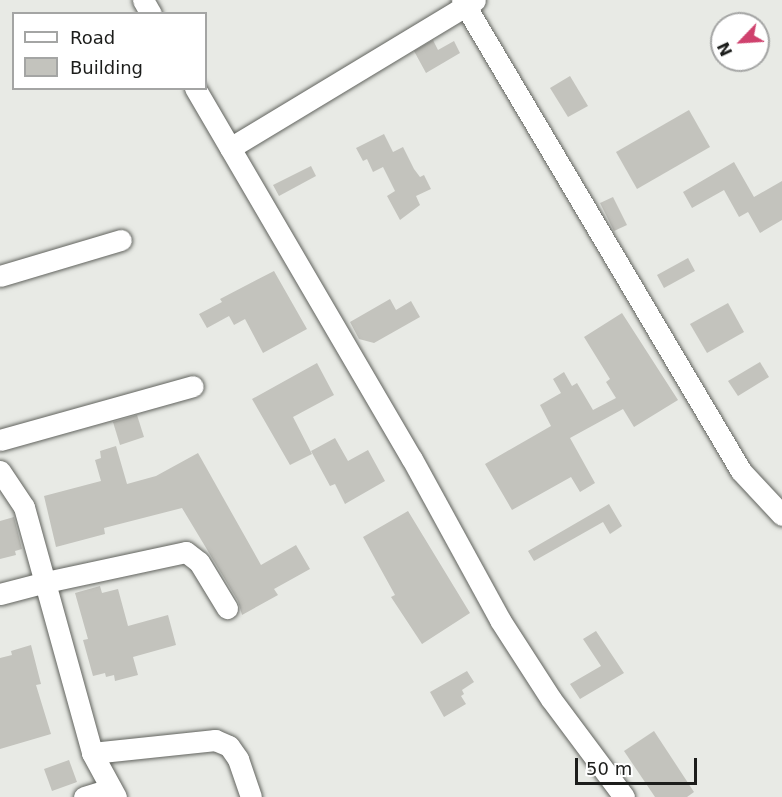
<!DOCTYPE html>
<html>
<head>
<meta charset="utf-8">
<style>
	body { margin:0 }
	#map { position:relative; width:782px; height:797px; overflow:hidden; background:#e8eae5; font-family:"DejaVu Sans",sans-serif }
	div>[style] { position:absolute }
	.building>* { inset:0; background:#c3c3bd }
	.roads { filter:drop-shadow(0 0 2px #61635e) drop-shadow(0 0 2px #61635e) }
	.minor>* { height:21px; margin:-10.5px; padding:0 10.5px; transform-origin:10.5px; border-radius:10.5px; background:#fff }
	span { translate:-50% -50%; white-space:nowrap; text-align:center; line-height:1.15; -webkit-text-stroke:4.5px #fff; paint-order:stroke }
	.legend { position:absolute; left:12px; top:12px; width:195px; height:78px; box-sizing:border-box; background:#fff; border:2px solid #a4a5a4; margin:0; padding:8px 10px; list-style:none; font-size:18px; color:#1c1d1b }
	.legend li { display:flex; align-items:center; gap:12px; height:30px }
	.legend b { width:30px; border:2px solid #a4a5a4 }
	.north { position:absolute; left:710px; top:12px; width:60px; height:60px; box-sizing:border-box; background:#fff; border:2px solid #a4a5a4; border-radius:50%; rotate:245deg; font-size:16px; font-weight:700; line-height:24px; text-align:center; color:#1c1d1b }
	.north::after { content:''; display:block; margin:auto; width:21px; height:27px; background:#cf416d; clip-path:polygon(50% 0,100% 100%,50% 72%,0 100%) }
	.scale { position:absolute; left:575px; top:758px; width:122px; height:27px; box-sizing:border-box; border:3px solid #1c1d1b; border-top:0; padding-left:8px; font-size:18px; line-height:21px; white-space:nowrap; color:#1c1d1b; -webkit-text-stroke:4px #fff; paint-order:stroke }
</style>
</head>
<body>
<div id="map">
	<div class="building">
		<div style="clip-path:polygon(433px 40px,438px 50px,454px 41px,460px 53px,426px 73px,414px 51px)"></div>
		<div style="clip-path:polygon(570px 76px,588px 106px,568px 117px,550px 88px)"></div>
		<div style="clip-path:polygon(689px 110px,710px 147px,637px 189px,616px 152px)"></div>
		<div style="clip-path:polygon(384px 134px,393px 152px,403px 147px,414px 169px,420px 177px,424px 175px,431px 189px,416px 196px,420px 205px,400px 220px,387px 196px,395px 191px,383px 167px,373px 172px,367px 159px,363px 161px,356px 148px)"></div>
		<div style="clip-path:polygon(734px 162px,754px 197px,782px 181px,782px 220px,760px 233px,748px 212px,739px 217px,724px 190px,692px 208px,683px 192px)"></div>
		<div style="clip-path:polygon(311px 166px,316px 176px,279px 196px,273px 185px)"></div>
		<div style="clip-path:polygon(613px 197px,627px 225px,614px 231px,600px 203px)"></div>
		<div style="clip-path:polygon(688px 258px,695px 271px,664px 288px,657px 275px)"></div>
		<div style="clip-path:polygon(274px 271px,307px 329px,263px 353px,245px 319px,234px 325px,229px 316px,207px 328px,199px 314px,222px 302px,220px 299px)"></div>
		<div style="clip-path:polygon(390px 299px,396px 310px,411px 301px,420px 317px,374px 343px,359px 339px,350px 322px)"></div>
		<div style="clip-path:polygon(728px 303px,744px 332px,707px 353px,690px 324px)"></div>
		<div style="clip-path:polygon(622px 313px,678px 400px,634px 427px,623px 409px,570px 438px,595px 483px,580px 492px,571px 477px,512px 510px,485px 464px,551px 426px,540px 405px,561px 393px,553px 379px,564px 372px,572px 386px,577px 383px,593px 410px,616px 398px,606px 382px,610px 379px,584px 337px)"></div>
		<div style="clip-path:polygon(760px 362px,769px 377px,738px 396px,728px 381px)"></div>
		<div style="clip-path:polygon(317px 363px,334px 395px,293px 417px,312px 454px,290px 465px,252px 399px)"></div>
		<div style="clip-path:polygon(137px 415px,144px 437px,120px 445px,113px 422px)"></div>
		<div style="clip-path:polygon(335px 438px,348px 461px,368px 450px,385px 481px,345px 504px,335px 484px,330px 486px,311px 451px)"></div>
		<div style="clip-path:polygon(116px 446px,127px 484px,156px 476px,198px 453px,261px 565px,296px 545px,310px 569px,274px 589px,278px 595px,242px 615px,238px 601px,182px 508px,104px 528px,105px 534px,56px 547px,44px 496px,101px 481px,95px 460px,101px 458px,100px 451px)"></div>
		<div style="clip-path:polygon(609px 504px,622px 526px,610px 534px,603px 522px,534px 561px,528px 551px)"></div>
		<div style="clip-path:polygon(408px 511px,470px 613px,422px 644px,391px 597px,395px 595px,363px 537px)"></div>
		<div style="clip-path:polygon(14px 517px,22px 549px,15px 551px,16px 555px,0 559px,0 521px)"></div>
		<div style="clip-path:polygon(100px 586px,102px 593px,118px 589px,128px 626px,168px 615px,176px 645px,133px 657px,138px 675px,115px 681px,114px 675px,106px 677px,105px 673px,93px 676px,83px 640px,88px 639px,75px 593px)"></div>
		<div style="clip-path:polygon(596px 631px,624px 673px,580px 699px,570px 684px,601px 666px,583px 639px)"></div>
		<div style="clip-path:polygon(31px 645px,41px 684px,36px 685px,51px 734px,0 749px,0 658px,12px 655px,11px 651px)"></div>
		<div style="clip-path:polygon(467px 671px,474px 682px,462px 690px,464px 694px,461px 696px,466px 704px,444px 717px,430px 692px)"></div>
		<div style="clip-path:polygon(654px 731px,694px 792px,687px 797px,655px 797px,624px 751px)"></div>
		<div style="clip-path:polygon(69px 760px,77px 782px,52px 791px,44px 769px)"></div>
	</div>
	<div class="roads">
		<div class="minor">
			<div style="left:143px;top:0;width:16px;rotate:60deg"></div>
			<div style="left:462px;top:0;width:547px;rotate:59.36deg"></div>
			<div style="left:741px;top:471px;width:60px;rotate:47deg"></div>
			<div style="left:195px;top:88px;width:430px;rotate:59.7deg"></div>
			<div style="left:412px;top:459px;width:183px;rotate:61.3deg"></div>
			<div style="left:500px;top:620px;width:94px;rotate:57.2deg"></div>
			<div style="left:551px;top:699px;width:122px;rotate:53.3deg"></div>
			<div style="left:230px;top:148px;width:286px;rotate:-31.1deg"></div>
			<div style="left:0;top:276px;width:126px;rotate:-16.6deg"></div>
			<div style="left:0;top:440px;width:200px;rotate:-15.6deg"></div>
			<div style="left:0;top:471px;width:43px;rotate:56.3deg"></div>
			<div style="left:24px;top:507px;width:255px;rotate:74.5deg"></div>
			<div style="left:92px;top:753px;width:50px;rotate:61.4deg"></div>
			<div style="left:0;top:594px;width:48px;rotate:-14.6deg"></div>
			<div style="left:46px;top:582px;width:143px;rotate:-12.1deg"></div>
			<div style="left:186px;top:552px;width:16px;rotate:38deg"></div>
			<div style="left:199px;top:562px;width:54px;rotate:58.7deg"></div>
			<div style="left:92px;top:753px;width:124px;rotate:-6deg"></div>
			<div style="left:215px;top:740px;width:15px;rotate:23deg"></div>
			<div style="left:229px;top:746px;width:16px;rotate:55deg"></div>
			<div style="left:238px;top:759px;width:40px;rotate:71.1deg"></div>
			<div style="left:84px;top:797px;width:28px;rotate:-17deg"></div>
		</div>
	</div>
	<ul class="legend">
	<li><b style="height:8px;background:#fff"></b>Road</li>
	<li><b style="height:16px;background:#c3c3bd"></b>Building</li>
	</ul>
	<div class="north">N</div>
	<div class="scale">50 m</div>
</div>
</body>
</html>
